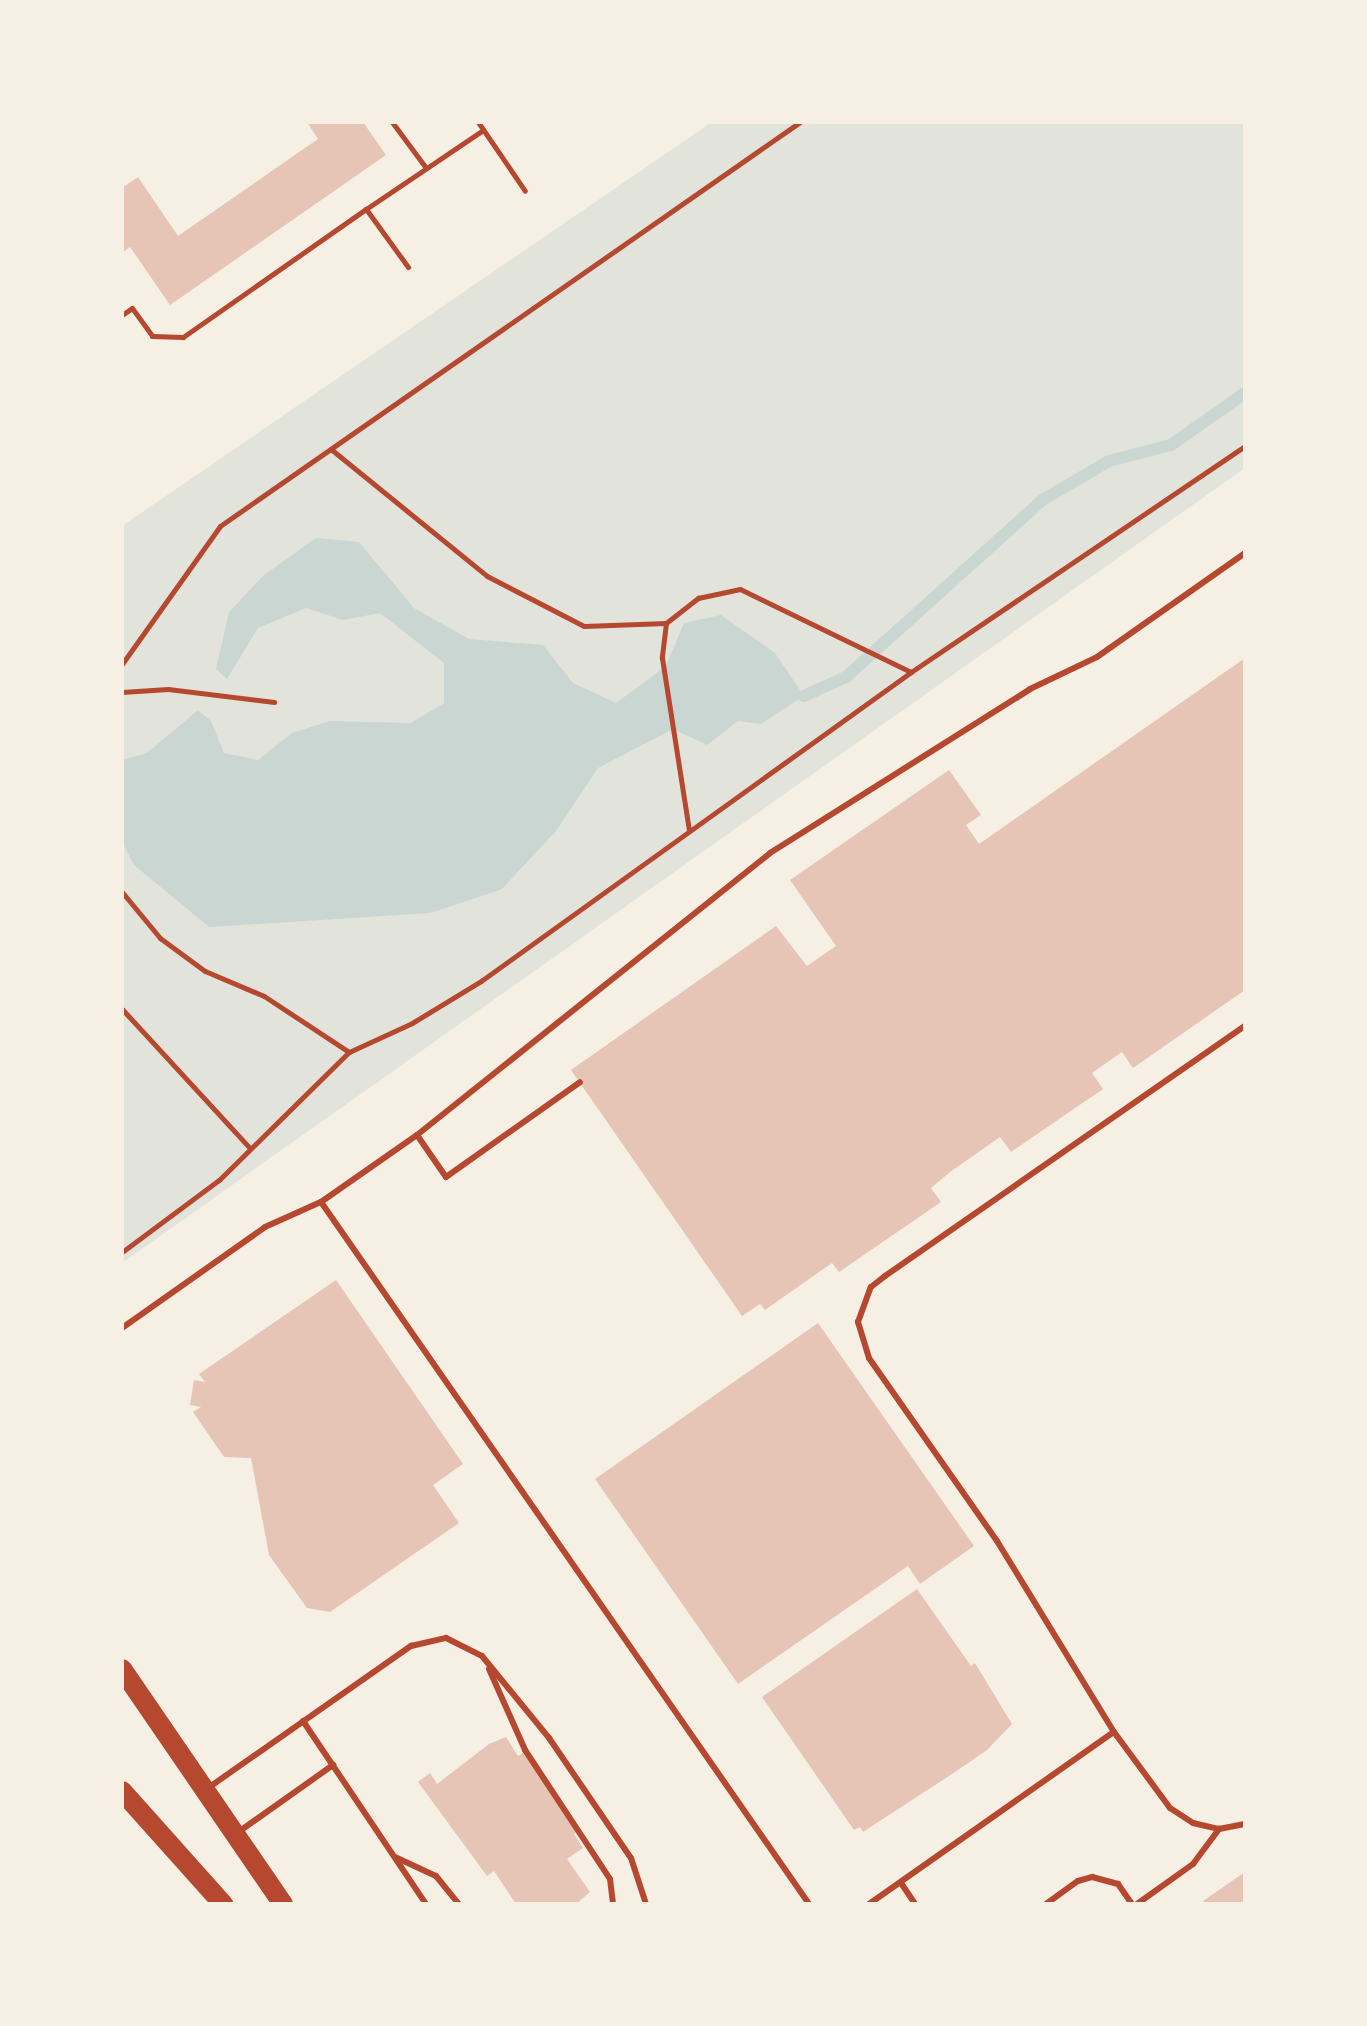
<!DOCTYPE html>
<html>
<head>
<meta charset="utf-8">
<style>
	body { margin:0 }
	#map { position:relative; width:1367px; height:2026px; overflow:hidden; background:#f6efe4; font-family:"Exo 2",sans-serif }
	div>[style] { position:absolute }
	.green>* { inset:0; background:#e2e4dc }
	.water>* { inset:0; background:#c9d6d2 }
	.stream>* { height:12px; margin:-6px; padding:0 6px; transform-origin:6px; border-radius:6px; background:#c9d6d2 }
	.building>* { inset:0; background:#e6c5b7 }
	.path>* { height:5px; margin:-2.5px; padding:0 2.5px; transform-origin:2.5px; border-radius:2.5px; background:#b5482f }
	.service>* { height:6px; margin:-3px; padding:0 3px; transform-origin:3px; border-radius:3px; background:#b5482f }
	.primary>* { height:20px; margin:-10px; padding:0 10px; transform-origin:10px; border-radius:10px; background:#b5482f }
	span { translate:-50% -50%; white-space:nowrap; text-align:center; line-height:1.15; -webkit-text-stroke:8px #f6efe4; paint-order:stroke }
	.frame { position:absolute; inset:0; border:124px solid #f6efe4; pointer-events:none }
</style>
</head>
<body>
<div id="map">
	<div class="green">
		<div style="clip-path:polygon(712px 122px,1245px 122px,1245px 468px,122px 1263px,122px 526px)"></div>
	</div>
	<div class="water">
		<div style="clip-path:polygon(316px 538px,359px 542px,414px 608px,469px 639px,543px 645px,573px 683px,616px 703px,666px 666px,684px 623px,721px 615px,775px 653px,804px 696px,761px 724px,738px 721px,707px 745px,673px 729px,598px 768px,556px 831px,502px 889px,430px 913px,209px 927px,134px 865px,122px 842px,122px 760px,147px 753px,198px 710px,211px 721px,224px 753px,258px 760px,292px 733px,330px 721px,411px 723px,444px 703px,444px 663px,380px 613px,343px 620px,306px 608px,258px 628px,227px 679px,216px 669px,229px 612px,264px 575px)"></div>
	</div>
	<div class="stream">
		<div style="left:804px;top:696px;width:46px;rotate:-24.3deg"></div>
		<div style="left:846px;top:677px;width:266px;rotate:-42deg"></div>
		<div style="left:1044px;top:499px;width:75px;rotate:-30.3deg"></div>
		<div style="left:1109px;top:461px;width:64px;rotate:-14.5deg"></div>
		<div style="left:1171px;top:445px;width:90px;rotate:-35.1deg"></div>
	</div>
	<div class="building">
		<div style="clip-path:polygon(307px 122px,363px 122px,386px 155px,170px 305px,130px 247px,122px 253px,122px 188px,138px 177px,178px 236px,318px 139px)"></div>
		<div style="clip-path:polygon(1245px 658px,1245px 990px,1133px 1068px,1122px 1052px,1092px 1073px,1103px 1089px,1011px 1152px,1000px 1137px,950px 1172px,931px 1188px,941px 1202px,839px 1272px,832px 1263px,765px 1310px,760px 1304px,742px 1316px,571px 1070px,776px 926px,807px 966px,836px 946px,790px 880px,949px 770px,981px 815px,966px 825px,979px 844px)"></div>
		<div style="clip-path:polygon(336px 1280px,463px 1464px,433px 1485px,459px 1523px,330px 1612px,307px 1608px,269px 1555px,251px 1458px,224px 1457px,193px 1412px,201px 1407px,190px 1405px,194px 1380px,205px 1382px,199px 1374px)"></div>
		<div style="clip-path:polygon(818px 1323px,974px 1546px,920px 1584px,908px 1566px,738px 1684px,595px 1479px)"></div>
		<div style="clip-path:polygon(917px 1589px,971px 1666px,975px 1663px,1012px 1724px,987px 1750px,955px 1772px,863px 1832px,860px 1827px,854px 1830px,762px 1697px)"></div>
		<div style="clip-path:polygon(506px 1737px,518px 1756px,524px 1752px,578px 1831px,574px 1834px,583px 1848px,567px 1859px,590px 1892px,576px 1904px,516px 1904px,494px 1871px,487px 1876px,418px 1782px,430px 1773px,437px 1784px,489px 1744px)"></div>
		<div style="clip-path:polygon(1245px 1872px,1245px 1904px,1205px 1904px,1203px 1901px)"></div>
	</div>
	<div class="path">
		<div style="left:392px;top:122px;width:57px;rotate:53.5deg"></div>
		<div style="left:478px;top:122px;width:83px;rotate:55.7deg"></div>
		<div style="left:408px;top:267px;width:72px;rotate:-125.9deg"></div>
		<div style="left:366px;top:209px;width:141px;rotate:-34deg"></div>
		<div style="left:122px;top:315px;width:12px;rotate:-35deg"></div>
		<div style="left:132px;top:308px;width:34px;rotate:54deg"></div>
		<div style="left:152px;top:336px;width:31px;rotate:2deg"></div>
		<div style="left:183px;top:337px;width:223px;rotate:-35deg"></div>
		<div style="left:332px;top:450px;width:200px;rotate:39.1deg"></div>
		<div style="left:487px;top:576px;width:109px;rotate:27.3deg"></div>
		<div style="left:584px;top:626px;width:82px;rotate:-2.1deg"></div>
		<div style="left:666px;top:623px;width:41px;rotate:-38deg"></div>
		<div style="left:698px;top:598px;width:43px;rotate:-12.1deg"></div>
		<div style="left:740px;top:589px;width:190px;rotate:25.9deg"></div>
		<div style="left:666px;top:623px;width:35px;rotate:97deg"></div>
		<div style="left:662px;top:658px;width:175px;rotate:81.1deg"></div>
		<div style="left:122px;top:664px;width:169px;rotate:-54.6deg"></div>
		<div style="left:220px;top:526px;width:707px;rotate:-34.86deg"></div>
		<div style="left:122px;top:692px;width:46px;rotate:-3.7deg"></div>
		<div style="left:168px;top:689px;width:107px;rotate:7deg"></div>
		<div style="left:122px;top:892px;width:60px;rotate:50.4deg"></div>
		<div style="left:160px;top:938px;width:56px;rotate:36.3deg"></div>
		<div style="left:205px;top:971px;width:64px;rotate:23deg"></div>
		<div style="left:264px;top:996px;width:102px;rotate:33.4deg"></div>
		<div style="left:122px;top:1009px;width:189px;rotate:47.4deg"></div>
		<div style="left:122px;top:1252px;width:121px;rotate:-36.6deg"></div>
		<div style="left:219px;top:1180px;width:182px;rotate:-44.6deg"></div>
		<div style="left:349px;top:1052px;width:69px;rotate:-24.7deg"></div>
		<div style="left:412px;top:1023px;width:81px;rotate:-31.3deg"></div>
		<div style="left:481px;top:981px;width:530px;rotate:-35.7deg"></div>
		<div style="left:911px;top:672px;width:403px;rotate:-34.1deg"></div>
	</div>
	<div class="service">
		<div style="left:417px;top:1135px;width:51px;rotate:55.4deg"></div>
		<div style="left:446px;top:1177px;width:164px;rotate:-35.3deg"></div>
		<div style="left:321px;top:1202px;width:855px;rotate:55.19deg"></div>
		<div style="left:122px;top:1328px;width:175px;rotate:-35.2deg"></div>
		<div style="left:265px;top:1227px;width:61px;rotate:-24.1deg"></div>
		<div style="left:321px;top:1202px;width:117px;rotate:-34.9deg"></div>
		<div style="left:417px;top:1135px;width:452px;rotate:-38.6deg"></div>
		<div style="left:770px;top:853px;width:307px;rotate:-32.2deg"></div>
		<div style="left:1030px;top:689px;width:74px;rotate:-25.5deg"></div>
		<div style="left:1097px;top:657px;width:181px;rotate:-35.1deg"></div>
		<div style="left:489px;top:1669px;width:89px;rotate:66deg"></div>
		<div style="left:525px;top:1750px;width:154px;rotate:56.6deg"></div>
		<div style="left:610px;top:1879px;width:25px;rotate:83deg"></div>
		<div style="left:303px;top:1721px;width:220px;rotate:56.1deg"></div>
		<div style="left:1114px;top:1732px;width:224px;rotate:-121.5deg"></div>
		<div style="left:997px;top:1541px;width:223px;rotate:-125deg"></div>
		<div style="left:869px;top:1358px;width:38px;rotate:-107deg"></div>
		<div style="left:858px;top:1322px;width:37px;rotate:-70deg"></div>
		<div style="left:871px;top:1287px;width:18px;rotate:-38deg"></div>
		<div style="left:885px;top:1276px;width:438px;rotate:-34.8deg"></div>
		<div style="left:208px;top:1788px;width:248px;rotate:-35deg"></div>
		<div style="left:411px;top:1646px;width:36px;rotate:-13deg"></div>
		<div style="left:446px;top:1638px;width:40px;rotate:26.6deg"></div>
		<div style="left:482px;top:1656px;width:106px;rotate:50.7deg"></div>
		<div style="left:549px;top:1738px;width:145px;rotate:55.7deg"></div>
		<div style="left:631px;top:1858px;width:48px;rotate:71.9deg"></div>
		<div style="left:237px;top:1833px;width:118px;rotate:-35.3deg"></div>
		<div style="left:395px;top:1857px;width:45px;rotate:24.9deg"></div>
		<div style="left:436px;top:1876px;width:36px;rotate:51deg"></div>
		<div style="left:901px;top:1883px;width:25px;rotate:56deg"></div>
		<div style="left:869px;top:1904px;width:299px;rotate:-35.1deg"></div>
		<div style="left:1114px;top:1732px;width:94px;rotate:53.6deg"></div>
		<div style="left:1170px;top:1808px;width:27px;rotate:33deg"></div>
		<div style="left:1193px;top:1823px;width:27px;rotate:13deg"></div>
		<div style="left:1219px;top:1829px;width:26px;rotate:-11deg"></div>
		<div style="left:1046px;top:1904px;width:39px;rotate:-36deg"></div>
		<div style="left:1078px;top:1881px;width:15px;rotate:-16deg"></div>
		<div style="left:1092px;top:1877px;width:27px;rotate:15deg"></div>
		<div style="left:1118px;top:1884px;width:24px;rotate:55deg"></div>
		<div style="left:1137px;top:1904px;width:69px;rotate:-35.5deg"></div>
		<div style="left:1193px;top:1864px;width:44px;rotate:-53.4deg"></div>
	</div>
	<div class="primary">
		<div style="left:122px;top:1669px;width:285px;rotate:55.6deg"></div>
		<div style="left:122px;top:1791px;width:152px;rotate:48.2deg"></div>
	</div>
	<div class="frame"></div>
</div>
</body>
</html>
